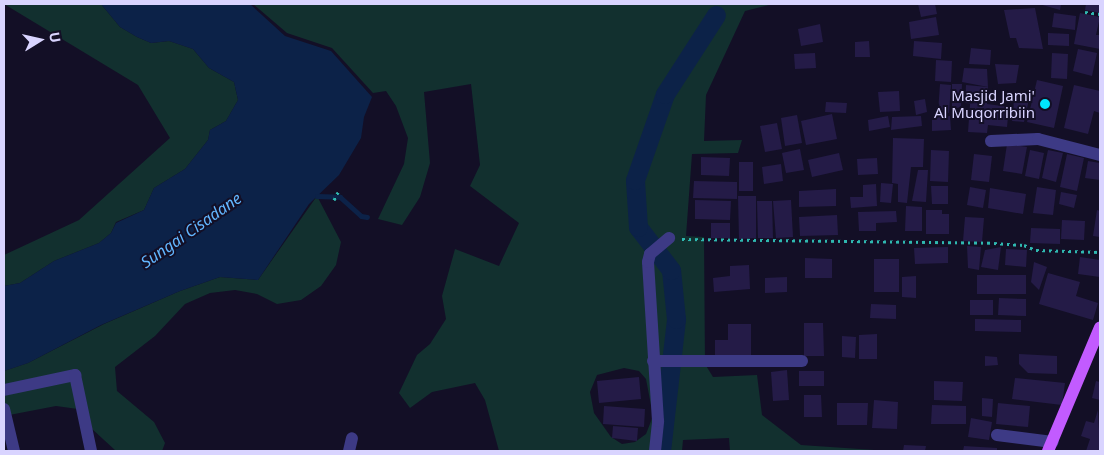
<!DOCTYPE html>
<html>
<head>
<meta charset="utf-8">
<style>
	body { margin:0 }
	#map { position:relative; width:1104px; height:455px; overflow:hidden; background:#130f26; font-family:"Noto Sans",sans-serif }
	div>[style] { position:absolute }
	.green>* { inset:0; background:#12302f }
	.water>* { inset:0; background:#0c2248 }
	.stream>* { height:5px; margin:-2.5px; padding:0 2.5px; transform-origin:2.5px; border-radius:2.5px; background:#0c2248 }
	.canal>* { height:19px; margin:-9.5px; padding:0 9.5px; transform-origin:9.5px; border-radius:9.5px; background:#0c2248 }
	.building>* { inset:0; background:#241b47 }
	.path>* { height:3px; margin-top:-1.5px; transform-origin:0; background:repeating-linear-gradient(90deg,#2fb8b0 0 2.5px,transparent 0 6.5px) }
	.minor>* { height:12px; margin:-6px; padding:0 6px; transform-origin:6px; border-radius:6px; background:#3d3a85 }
	.major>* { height:12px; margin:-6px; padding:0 6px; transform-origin:6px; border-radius:6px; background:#c25bff }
	.dots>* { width:14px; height:14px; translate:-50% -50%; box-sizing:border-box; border:2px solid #130f26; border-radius:50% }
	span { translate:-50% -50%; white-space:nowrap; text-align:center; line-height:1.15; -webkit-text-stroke:4px #130f26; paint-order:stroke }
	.poi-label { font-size:15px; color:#d9d4ff }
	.right { translate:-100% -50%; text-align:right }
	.water-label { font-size:16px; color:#62b6ff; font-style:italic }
	.frame { position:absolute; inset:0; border:5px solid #d9d4ff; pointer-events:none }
	.north { position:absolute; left:15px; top:15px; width:50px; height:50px; -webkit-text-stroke:4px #130f26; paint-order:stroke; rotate:80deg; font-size:14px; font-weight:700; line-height:20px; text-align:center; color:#d9d4ff }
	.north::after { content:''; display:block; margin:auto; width:18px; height:22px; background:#d9d4ff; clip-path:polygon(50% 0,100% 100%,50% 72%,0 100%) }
</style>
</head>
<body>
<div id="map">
	<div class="green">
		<div style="clip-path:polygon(4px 4px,101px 4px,120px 27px,137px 37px,151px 43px,169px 41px,193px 49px,209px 68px,234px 82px,238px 100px,226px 121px,210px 130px,208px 140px,185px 169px,154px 188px,144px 210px,116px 222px,111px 233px,99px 243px,54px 261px,20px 283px,4px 286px,4px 255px,79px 220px,170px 138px,138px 85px)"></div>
		<div style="clip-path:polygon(evenodd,253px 4px,773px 4px,745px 11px,706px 95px,704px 141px,742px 140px,738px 153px,692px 154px,686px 236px,704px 237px,705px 364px,713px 377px,757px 375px,762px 415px,801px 445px,889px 451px,730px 451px,729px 438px,683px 440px,682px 451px,499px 451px,485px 400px,475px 383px,432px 392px,410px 408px,399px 393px,417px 355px,430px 344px,446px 319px,442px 296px,455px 249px,499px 266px,519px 223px,470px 186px,480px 165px,471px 84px,424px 92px,430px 163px,420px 197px,402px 225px,378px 219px,404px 164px,408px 138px,396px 106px,386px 91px,373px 93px,332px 48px,287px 33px,253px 4px,624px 368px,639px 371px,646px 379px,653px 416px,646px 434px,635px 442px,622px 444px,611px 437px,594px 413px,590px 392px,597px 375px,624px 368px)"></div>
		<div style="clip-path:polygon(317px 196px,341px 242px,336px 265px,321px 286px,301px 300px,277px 304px,257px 294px,235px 290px,210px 293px,185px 304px,155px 336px,115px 367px,117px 391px,154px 422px,165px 443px,162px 451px,116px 451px,91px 428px,78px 409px,56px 406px,4px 416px,4px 371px,28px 363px,104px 324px,180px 291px,220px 277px,258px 280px)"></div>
	</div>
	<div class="water">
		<div style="clip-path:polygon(101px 4px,250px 4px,285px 36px,331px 51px,372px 97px,364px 117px,361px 138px,339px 175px,309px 204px,258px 280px,220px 277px,180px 291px,101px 325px,28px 363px,4px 371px,4px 286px,20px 283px,54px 261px,99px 243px,111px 233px,116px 223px,144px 210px,154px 188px,185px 169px,208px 140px,210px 130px,226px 121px,238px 100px,234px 82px,209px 68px,193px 49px,169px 41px,151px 43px,137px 37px,120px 27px)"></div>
	</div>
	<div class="stream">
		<div style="left:317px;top:196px;width:23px;rotate:2deg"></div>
		<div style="left:340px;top:197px;width:28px;rotate:42deg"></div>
		<div style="left:361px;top:216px;width:6px;rotate:9deg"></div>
	</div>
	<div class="canal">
		<div style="left:661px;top:451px;width:133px;rotate:-83.5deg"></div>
		<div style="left:676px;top:319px;width:49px;rotate:-95.8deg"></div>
		<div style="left:671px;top:270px;width:54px;rotate:-127.5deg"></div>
		<div style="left:638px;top:227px;width:47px;rotate:-93.7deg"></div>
		<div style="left:635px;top:180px;width:91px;rotate:-70.8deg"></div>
		<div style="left:665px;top:94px;width:94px;rotate:-57.2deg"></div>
	</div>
	<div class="building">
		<div style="clip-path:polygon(918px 4px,935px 4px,937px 14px,921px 17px)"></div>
		<div style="clip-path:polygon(1039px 4px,1061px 4px,1060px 10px)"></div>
		<div style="clip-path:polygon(1086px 4px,1100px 4px,1100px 13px,1085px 10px)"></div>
		<div style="clip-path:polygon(1035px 8px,1043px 49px,1019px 48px,1016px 38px,1010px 38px,1004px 10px)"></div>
		<div style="clip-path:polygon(1054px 13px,1076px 16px,1075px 30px,1052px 27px)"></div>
		<div style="clip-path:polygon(1080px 13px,1100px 17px,1096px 35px,1100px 35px,1100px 49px,1074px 44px)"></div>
		<div style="clip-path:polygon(936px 17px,939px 35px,911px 39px,909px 22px)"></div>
		<div style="clip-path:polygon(820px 24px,823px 42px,801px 46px,798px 29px)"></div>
		<div style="clip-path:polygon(1048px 33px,1069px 34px,1069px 46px,1048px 45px)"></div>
		<div style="clip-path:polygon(869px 41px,870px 57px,855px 57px,855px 42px)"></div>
		<div style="clip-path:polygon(914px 41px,942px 43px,941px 59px,913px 56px)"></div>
		<div style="clip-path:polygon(971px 48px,991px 50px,990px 65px,969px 64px)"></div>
		<div style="clip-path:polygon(1078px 49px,1097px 53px,1092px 76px,1073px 71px)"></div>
		<div style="clip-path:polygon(815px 53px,816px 68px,795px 69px,794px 54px)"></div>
		<div style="clip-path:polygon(1052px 53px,1068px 54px,1067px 79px,1051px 78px)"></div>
		<div style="clip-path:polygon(936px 60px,952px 61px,951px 82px,935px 81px)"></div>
		<div style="clip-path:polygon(995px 64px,1019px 65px,1016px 83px,998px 84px)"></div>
		<div style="clip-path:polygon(964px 68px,987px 69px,988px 87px,962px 82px)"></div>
		<div style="clip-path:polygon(1037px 80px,1063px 86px,1054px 128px,1027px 122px)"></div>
		<div style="clip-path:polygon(940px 84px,951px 85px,949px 113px,938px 112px)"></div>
		<div style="clip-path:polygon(952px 84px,962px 84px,961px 107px,952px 109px)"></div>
		<div style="clip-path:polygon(966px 85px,988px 87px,987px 104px,1009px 107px,1007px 127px,988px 125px,987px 133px,968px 132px,970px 104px,978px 104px,965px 103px)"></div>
		<div style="clip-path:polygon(1074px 85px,1100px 91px,1100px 113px,1094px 111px,1088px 134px,1064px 128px)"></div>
		<div style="clip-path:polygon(899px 91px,900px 111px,880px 112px,878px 92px)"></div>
		<div style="clip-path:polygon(1023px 95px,1030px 95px,1024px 122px,1012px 121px,1014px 99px,1020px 100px)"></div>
		<div style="clip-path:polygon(925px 99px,927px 112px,916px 115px,914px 101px)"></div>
		<div style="clip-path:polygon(826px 102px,847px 103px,846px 113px,825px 112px)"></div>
		<div style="clip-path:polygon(832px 114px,837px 139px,806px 145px,801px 121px)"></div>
		<div style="clip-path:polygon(797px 115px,802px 143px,785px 146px,781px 118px)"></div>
		<div style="clip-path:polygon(888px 116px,890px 127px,869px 131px,868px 120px)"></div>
		<div style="clip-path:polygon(921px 116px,922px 126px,891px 130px,892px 117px)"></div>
		<div style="clip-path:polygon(950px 116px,951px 130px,932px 131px,932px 118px)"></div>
		<div style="clip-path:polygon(777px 123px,782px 149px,765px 152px,760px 126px)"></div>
		<div style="clip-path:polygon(893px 138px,924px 139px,923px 167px,911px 167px,907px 203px,898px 202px,898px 184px,892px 183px)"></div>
		<div style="clip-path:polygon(1007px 144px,1027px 147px,1022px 174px,1003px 171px)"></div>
		<div style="clip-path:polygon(800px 149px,804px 170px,786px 173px,782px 153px)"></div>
		<div style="clip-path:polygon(931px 150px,949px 151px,948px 182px,930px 181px)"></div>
		<div style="clip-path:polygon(1030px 150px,1044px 153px,1039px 179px,1025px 176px)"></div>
		<div style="clip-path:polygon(1048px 150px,1063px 153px,1056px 182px,1042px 178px)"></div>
		<div style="clip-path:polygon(839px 153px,843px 170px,812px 177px,808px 160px)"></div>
		<div style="clip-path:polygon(974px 154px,992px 156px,989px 182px,971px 180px)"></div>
		<div style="clip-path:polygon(1067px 154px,1084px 158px,1077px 191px,1060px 187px)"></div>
		<div style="clip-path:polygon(701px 157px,730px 158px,729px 176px,701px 175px)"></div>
		<div style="clip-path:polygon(877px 158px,878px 174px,858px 175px,857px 159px)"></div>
		<div style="clip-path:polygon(1088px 161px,1100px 163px,1100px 180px,1085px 178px)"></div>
		<div style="clip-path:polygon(739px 162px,753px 162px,753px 191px,739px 191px)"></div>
		<div style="clip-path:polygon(781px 164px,783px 181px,764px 184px,762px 167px)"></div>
		<div style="clip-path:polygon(918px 170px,928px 170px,926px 202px,912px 201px)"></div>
		<div style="clip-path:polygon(694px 181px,737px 182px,737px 199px,693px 198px)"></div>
		<div style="clip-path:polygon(881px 183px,893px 184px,891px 203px,880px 202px)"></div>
		<div style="clip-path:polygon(876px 184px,877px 206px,851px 208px,850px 197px,863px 197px,863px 185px)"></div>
		<div style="clip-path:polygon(931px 186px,948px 186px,948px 204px,932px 204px)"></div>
		<div style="clip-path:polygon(970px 187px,986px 190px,983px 208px,967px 205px)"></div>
		<div style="clip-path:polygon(1037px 187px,1056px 190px,1053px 215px,1033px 213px)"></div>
		<div style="clip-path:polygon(990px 188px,1026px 194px,1023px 214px,988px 208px)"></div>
		<div style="clip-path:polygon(836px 189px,836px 206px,799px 207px,799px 191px)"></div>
		<div style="clip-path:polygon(1061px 192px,1077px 195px,1074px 208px,1059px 204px)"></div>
		<div style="clip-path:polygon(738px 196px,756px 196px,756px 238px,739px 239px)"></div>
		<div style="clip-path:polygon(695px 200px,731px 201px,730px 220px,695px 219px)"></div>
		<div style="clip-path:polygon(791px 200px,793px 237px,776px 238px,773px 201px)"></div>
		<div style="clip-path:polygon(757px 201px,772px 201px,773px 238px,758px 238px)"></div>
		<div style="clip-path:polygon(906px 206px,922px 207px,922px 231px,905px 231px)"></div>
		<div style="clip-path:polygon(926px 210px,942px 210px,942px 214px,949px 214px,949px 234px,926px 234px)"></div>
		<div style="clip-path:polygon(1097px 210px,1100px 211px,1100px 237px,1093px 236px)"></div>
		<div style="clip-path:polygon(896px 211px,897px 222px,876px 223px,876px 231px,859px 231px,858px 212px)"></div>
		<div style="clip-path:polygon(837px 215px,838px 235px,800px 236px,799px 217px)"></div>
		<div style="clip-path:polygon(965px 217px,984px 218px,982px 242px,963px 241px)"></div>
		<div style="clip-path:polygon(1062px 220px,1085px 221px,1084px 240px,1061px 239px)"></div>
		<div style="clip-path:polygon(711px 223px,730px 223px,730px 238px,711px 238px)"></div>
		<div style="clip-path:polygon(1031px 228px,1060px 229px,1060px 244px,1030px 243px)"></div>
		<div style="clip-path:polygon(967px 246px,981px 247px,979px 270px,968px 268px)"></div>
		<div style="clip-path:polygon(948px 247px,948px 263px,915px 264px,914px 248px)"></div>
		<div style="clip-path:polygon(1001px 247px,998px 270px,981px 267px,985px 250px)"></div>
		<div style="clip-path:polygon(1006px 249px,1027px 250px,1026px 267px,1005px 265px)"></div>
		<div style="clip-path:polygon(1080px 257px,1100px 260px,1100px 277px,1078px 274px)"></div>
		<div style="clip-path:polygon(805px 258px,832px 259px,832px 278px,805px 278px)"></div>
		<div style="clip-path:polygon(874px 259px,899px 259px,899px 292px,874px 292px)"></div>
		<div style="clip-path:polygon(1034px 262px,1047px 267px,1039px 290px,1031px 282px)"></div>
		<div style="clip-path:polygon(749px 265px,750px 289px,714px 292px,713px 278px,730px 276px,730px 266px)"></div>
		<div style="clip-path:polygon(1048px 273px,1080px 282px,1076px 296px,1098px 303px,1093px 320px,1039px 304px)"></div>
		<div style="clip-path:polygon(977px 275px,1026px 275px,1026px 294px,977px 294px)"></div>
		<div style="clip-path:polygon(916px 276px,916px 298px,902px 297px,902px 277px)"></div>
		<div style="clip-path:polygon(787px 277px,787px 292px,765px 293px,765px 278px)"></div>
		<div style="clip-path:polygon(999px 298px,1026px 299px,1026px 316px,998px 315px)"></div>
		<div style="clip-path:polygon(970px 300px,993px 300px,993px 315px,970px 315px)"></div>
		<div style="clip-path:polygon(871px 304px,896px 305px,896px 319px,870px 318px)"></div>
		<div style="clip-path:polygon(975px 319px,1021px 320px,1021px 332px,975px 331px)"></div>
		<div style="clip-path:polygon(804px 323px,823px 323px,824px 356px,804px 356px)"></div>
		<div style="clip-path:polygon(728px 324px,751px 324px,751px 357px,715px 357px,715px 340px,728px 340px)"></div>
		<div style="clip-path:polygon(877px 334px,877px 359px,859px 359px,859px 335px)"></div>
		<div style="clip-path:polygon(842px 336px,856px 337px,855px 358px,842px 357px)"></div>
		<div style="clip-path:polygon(1019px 354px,1057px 356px,1057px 374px,1028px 373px,1019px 364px)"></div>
		<div style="clip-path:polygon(985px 356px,997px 357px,998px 365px,985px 366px)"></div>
		<div style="clip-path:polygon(787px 370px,789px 400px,773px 401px,771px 372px)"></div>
		<div style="clip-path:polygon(799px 371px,824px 371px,824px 386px,799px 386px)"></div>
		<div style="clip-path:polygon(639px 377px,641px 399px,599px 403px,597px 381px)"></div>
		<div style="clip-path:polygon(1015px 378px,1065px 383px,1062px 405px,1012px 399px)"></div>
		<div style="clip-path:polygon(934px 381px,963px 382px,962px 401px,934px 400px)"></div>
		<div style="clip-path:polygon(1096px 381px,1100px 382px,1100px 400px,1092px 398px)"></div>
		<div style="clip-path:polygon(804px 395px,821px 395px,822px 417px,804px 417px)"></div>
		<div style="clip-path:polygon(982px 398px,993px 399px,992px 417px,982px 416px)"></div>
		<div style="clip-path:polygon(874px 400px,898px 402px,897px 429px,872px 428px)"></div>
		<div style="clip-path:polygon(837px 403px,868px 403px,867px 425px,837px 425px)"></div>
		<div style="clip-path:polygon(998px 403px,1030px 406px,1028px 427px,996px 424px)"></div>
		<div style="clip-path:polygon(932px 405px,966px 406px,966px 424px,931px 424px)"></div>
		<div style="clip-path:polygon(604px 406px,645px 409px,644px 427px,603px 424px)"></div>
		<div style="clip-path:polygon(1098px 410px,1100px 451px,1086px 451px,1090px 439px,1081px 436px,1086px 421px,1094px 423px)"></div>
		<div style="clip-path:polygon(971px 418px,992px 422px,989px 440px,968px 437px)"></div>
		<div style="clip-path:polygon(613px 426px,638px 428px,637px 441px,612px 438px)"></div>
		<div style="clip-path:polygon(904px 445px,926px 446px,925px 451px,903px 451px)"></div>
		<div style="clip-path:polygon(964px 446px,997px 448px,997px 451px,963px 451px)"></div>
	</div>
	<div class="path">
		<div style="left:1085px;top:12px;width:15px;rotate:8deg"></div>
		<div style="left:334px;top:200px;width:9px;rotate:-63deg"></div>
		<div style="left:682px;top:239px;width:312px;rotate:0.7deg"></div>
		<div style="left:994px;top:243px;width:30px;rotate:4deg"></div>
		<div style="left:1024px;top:245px;width:13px;rotate:23deg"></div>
		<div style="left:1036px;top:250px;width:64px;rotate:1.8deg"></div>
	</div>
	<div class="minor">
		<div style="left:991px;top:141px;width:47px;rotate:-2.4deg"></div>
		<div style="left:1038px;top:139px;width:64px;rotate:14.5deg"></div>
		<div style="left:653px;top:361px;width:149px"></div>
		<div style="left:4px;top:390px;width:73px;rotate:-11.9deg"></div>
		<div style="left:75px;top:375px;width:78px;rotate:78.1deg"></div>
		<div style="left:4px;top:409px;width:43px;rotate:76.6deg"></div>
		<div style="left:997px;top:435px;width:56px;rotate:7.1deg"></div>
		<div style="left:349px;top:451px;width:13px;rotate:-77deg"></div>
		<div style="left:655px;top:451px;width:30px;rotate:-84deg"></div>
		<div style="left:658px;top:421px;width:159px;rotate:-93.6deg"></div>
		<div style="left:648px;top:262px;width:8px;rotate:-76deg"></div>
		<div style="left:650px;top:254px;width:25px;rotate:-40deg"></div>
	</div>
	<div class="major">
		<div style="left:1048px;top:451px;width:134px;rotate:-67.2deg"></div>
	</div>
	<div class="dots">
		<div style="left:1045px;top:104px;background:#00e5ff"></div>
	</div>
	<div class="poi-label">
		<span class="right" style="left:1035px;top:104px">Masjid Jami'<br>Al Muqorribiin</span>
	</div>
	<div class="water-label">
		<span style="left:191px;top:230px;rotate:-35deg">Sungai Cisadane</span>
	</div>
	<div class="frame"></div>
	<div class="north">U</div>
</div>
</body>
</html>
